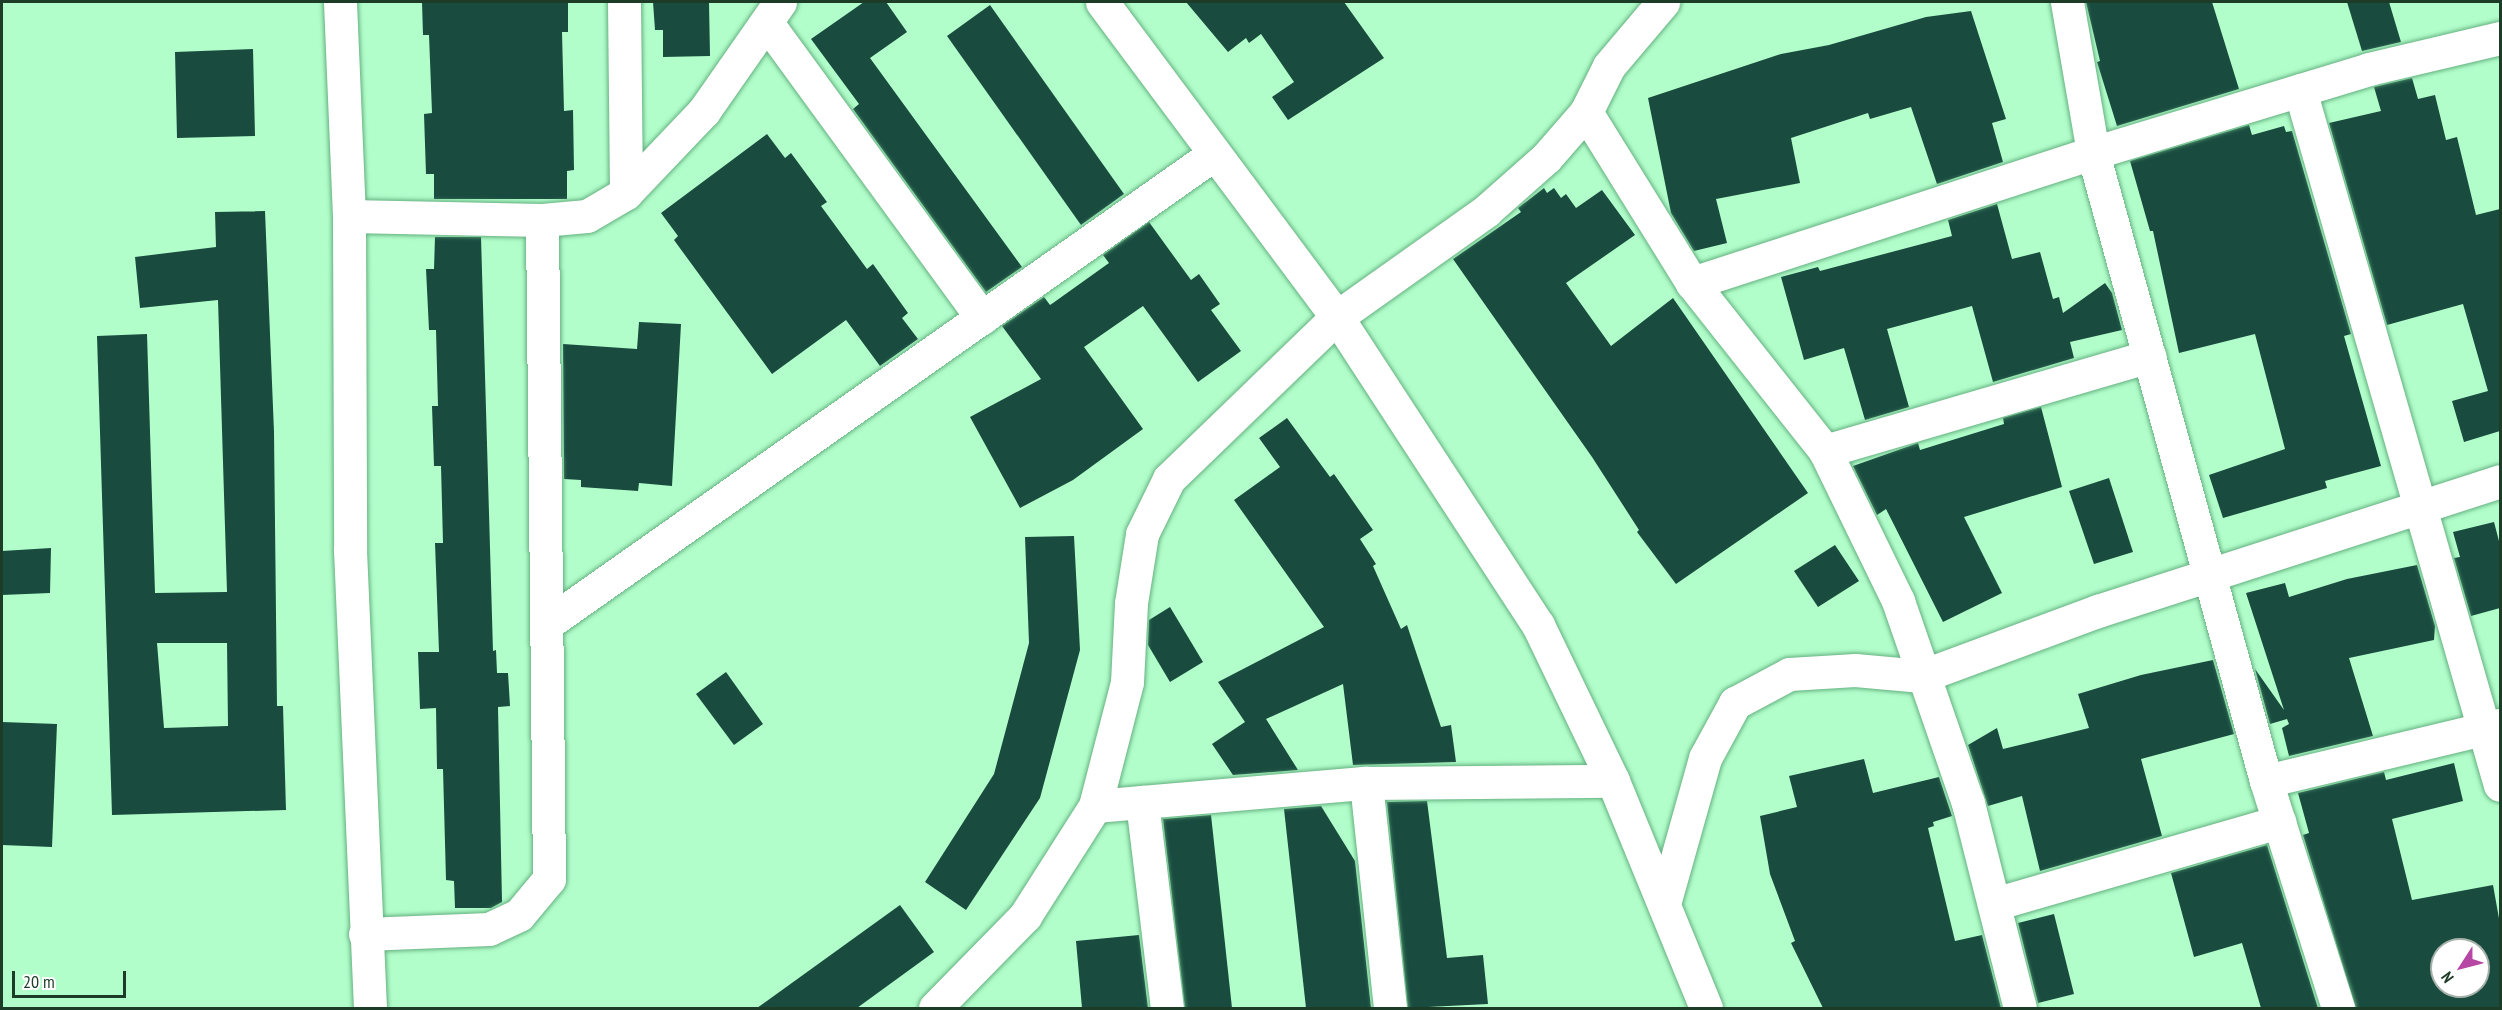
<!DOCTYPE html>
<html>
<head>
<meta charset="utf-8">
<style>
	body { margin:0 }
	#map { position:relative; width:2502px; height:1010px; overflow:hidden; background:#b1feca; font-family:"PT Sans Narrow",sans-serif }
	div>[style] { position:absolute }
	.building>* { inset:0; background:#194b3f }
	.roads { filter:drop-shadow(0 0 2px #65b080) drop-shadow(0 0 2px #65b080) }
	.minor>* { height:33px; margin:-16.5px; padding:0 16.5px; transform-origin:16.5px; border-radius:16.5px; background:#fff }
	.tertiary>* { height:33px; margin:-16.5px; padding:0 16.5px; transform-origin:16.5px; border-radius:16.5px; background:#fff }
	span { translate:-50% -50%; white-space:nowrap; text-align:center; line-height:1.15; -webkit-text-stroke:6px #fff; paint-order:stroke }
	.frame { position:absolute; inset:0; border:3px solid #1d3c28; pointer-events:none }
	.north { position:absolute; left:2430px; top:938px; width:60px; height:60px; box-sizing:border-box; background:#fff; border:2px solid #a5b1a9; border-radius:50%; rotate:234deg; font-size:16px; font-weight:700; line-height:24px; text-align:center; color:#1d3c28 }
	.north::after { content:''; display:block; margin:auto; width:21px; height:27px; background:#b647a4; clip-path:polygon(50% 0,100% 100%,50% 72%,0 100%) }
	.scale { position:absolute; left:12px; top:971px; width:114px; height:27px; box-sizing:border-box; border:3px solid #1d3c28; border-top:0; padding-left:8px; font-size:18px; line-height:21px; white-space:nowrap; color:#1d3c28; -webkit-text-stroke:4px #fff; paint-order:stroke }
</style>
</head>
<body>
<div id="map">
	<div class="building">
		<div style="clip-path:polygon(422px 2px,568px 2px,568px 32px,562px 32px,564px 111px,573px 110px,574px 170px,567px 171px,567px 199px,434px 199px,434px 174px,426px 174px,424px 114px,432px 113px,429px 35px,423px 35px)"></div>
		<div style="clip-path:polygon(653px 2px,709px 2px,710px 56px,663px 57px,663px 30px,655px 30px)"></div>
		<div style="clip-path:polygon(864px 2px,886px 2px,907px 32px,870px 58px,1022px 267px,986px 292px,853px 109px,859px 104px,811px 39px)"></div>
		<div style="clip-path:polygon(1186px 2px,1344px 2px,1384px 58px,1288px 120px,1272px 97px,1294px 82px,1261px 34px,1249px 43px,1246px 38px,1228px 52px)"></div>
		<div style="clip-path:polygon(2086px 2px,2212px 2px,2239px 89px,2117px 126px,2097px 62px,2100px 61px)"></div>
		<div style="clip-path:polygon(2347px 2px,2389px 2px,2401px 42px,2362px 51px)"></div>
		<div style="clip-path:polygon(990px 5px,1124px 194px,1081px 225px,947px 36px)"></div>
		<div style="clip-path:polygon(1971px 11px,2006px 119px,1992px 123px,2003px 162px,1937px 184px,1911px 107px,1870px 119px,1868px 113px,1791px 138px,1800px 183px,1716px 199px,1727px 243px,1694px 251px,1671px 213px,1648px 98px,1781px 54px,1829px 45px,1926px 17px)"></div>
		<div style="clip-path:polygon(253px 49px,255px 136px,177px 138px,175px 52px)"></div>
		<div style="clip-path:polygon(2412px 78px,2418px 99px,2435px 95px,2446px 140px,2457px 137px,2476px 215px,2500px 209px,2500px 431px,2464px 442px,2452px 401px,2488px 391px,2463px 304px,2387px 325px,2329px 123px,2381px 111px,2374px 87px)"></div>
		<div style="clip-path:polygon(2249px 125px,2252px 135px,2284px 126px,2286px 132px,2292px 131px,2351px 334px,2344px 336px,2381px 466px,2325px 481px,2327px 488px,2223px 518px,2209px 475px,2285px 449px,2255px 334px,2179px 353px,2153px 231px,2150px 231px,2130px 161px)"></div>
		<div style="clip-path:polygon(767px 134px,785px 158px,791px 153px,827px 202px,821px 206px,867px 269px,873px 264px,908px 313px,902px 318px,918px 339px,880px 366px,846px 320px,772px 374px,674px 240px,678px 236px,661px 213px)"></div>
		<div style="clip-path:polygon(1544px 188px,1547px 193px,1554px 188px,1561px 198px,1566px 194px,1576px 208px,1602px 190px,1635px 235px,1566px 283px,1611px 346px,1673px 298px,1808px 493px,1676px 584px,1637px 532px,1639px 530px,1592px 457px,1453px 259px,1521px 212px,1518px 208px)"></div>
		<div style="clip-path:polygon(1997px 204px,2012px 259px,2040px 252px,2053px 299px,2059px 297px,2063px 313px,2105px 283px,2112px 293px,2122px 330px,2070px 342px,2074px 358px,1993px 382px,1972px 306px,1887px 329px,1909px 407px,1865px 420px,1844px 348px,1804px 360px,1781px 277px,1818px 267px,1820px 271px,1952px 236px,1948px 220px)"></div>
		<div style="clip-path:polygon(evenodd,265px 211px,274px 432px,277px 706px,283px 706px,286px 810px,112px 815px,97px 336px,147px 334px,155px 593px,227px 592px,218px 300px,140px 308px,135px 257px,216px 247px,215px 212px,265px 211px,157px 643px,227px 643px,228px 726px,164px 728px,157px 643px)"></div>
		<div style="clip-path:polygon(1149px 222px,1191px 280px,1199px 274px,1220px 304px,1211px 310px,1241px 351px,1198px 382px,1143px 306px,1084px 347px,1143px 429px,1073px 480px,1020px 508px,970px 417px,1041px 379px,1002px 326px,1044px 297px,1050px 305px,1053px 303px,1109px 263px,1103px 255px)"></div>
		<div style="clip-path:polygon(435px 237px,481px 237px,493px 651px,496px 650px,497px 673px,508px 673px,510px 706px,498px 707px,502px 902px,491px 908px,455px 908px,454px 881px,446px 880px,443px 769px,437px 769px,436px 708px,420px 709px,418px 652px,439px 652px,435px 543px,443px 543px,441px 466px,434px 466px,432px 406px,438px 406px,436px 330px,429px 330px,426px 269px,434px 269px)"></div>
		<div style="clip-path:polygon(639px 322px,681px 324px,672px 486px,639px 483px,638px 491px,581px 487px,581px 480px,564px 479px,563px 344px,637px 349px)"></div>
		<div style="clip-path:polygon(2041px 407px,2062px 487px,1964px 517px,2002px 593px,1943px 622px,1886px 509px,1877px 515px,1853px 466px,1918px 443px,1920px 450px,2004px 424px,2003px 418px)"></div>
		<div style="clip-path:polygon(1287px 418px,1330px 477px,1334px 474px,1373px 530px,1360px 539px,1376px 564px,1373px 566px,1401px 629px,1407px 625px,1441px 727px,1451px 725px,1456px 762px,1353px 765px,1343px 684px,1266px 719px,1298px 770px,1233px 775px,1212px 744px,1245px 722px,1218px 682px,1324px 627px,1234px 500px,1280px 467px,1259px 438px)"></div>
		<div style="clip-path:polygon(2109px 478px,2133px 552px,2094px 564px,2069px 491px)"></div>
		<div style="clip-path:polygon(2494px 522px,2500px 545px,2500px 608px,2471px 616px,2454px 558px,2460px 557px,2453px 532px)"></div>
		<div style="clip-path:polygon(1074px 536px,1080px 650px,1040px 798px,966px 910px,925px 882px,994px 774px,1029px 643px,1025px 537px)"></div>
		<div style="clip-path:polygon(1835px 545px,1859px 581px,1818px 607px,1794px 571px)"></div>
		<div style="clip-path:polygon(51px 548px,50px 593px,2px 595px,2px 551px)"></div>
		<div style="clip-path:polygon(2417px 565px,2435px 626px,2434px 640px,2349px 658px,2373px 736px,2289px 756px,2282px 728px,2289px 724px,2287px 719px,2270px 724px,2255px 669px,2284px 710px,2246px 593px,2285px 583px,2289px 597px,2347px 579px)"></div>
		<div style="clip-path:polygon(1170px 607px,1203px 662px,1170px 682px,1148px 645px,1149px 620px)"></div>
		<div style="clip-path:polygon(2213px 660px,2234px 734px,2141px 759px,2162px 836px,2040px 871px,2022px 796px,1988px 806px,1968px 745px,1997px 728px,2003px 749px,2089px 728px,2078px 694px,2141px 675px)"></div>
		<div style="clip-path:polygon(726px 672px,763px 724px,734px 745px,696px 694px)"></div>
		<div style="clip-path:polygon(2px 722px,57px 724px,52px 847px,2px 845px)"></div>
		<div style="clip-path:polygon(1864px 759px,1873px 793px,1939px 777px,1952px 816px,1933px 822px,1934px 826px,1928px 828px,1955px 941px,1982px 935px,2001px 1008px,1823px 1008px,1791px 943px,1795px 941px,1770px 874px,1760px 816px,1797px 807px,1789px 776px)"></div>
		<div style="clip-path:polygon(evenodd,2454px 763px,2463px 801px,2392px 819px,2412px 900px,2493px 885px,2500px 924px,2500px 1008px,2356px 1008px,2303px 835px,2309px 833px,2298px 793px,2384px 772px,2386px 780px,2454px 763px,2442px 950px,2478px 950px,2478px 986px,2442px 986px,2442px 950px)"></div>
		<div style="clip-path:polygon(1427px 801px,1447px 958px,1483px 955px,1488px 1004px,1408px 1008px,1387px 802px)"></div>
		<div style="clip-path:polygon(1321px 806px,1355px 861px,1371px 1008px,1306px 1008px,1284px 809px)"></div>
		<div style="clip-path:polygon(1211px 815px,1232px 1008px,1185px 1008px,1163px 819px)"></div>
		<div style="clip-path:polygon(2267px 845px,2318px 1008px,2261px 1008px,2242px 943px,2194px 957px,2171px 873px)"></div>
		<div style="clip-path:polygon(900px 905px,934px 952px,857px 1008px,757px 1008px)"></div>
		<div style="clip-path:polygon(2054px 914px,2074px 994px,2038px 1003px,2018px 923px)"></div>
		<div style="clip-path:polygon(1139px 935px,1148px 1008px,1082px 1008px,1076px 941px)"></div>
	</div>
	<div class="roads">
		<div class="minor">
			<div style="left:340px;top:2px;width:214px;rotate:87.6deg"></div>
			<div style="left:349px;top:216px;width:334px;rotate:89.8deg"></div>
			<div style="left:350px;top:550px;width:458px;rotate:87.5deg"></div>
			<div style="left:624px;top:2px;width:191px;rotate:89.4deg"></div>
			<div style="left:2067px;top:2px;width:153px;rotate:80.2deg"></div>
			<div style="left:2093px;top:153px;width:651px;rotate:74.6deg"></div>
			<div style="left:2266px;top:781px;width:238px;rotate:72.4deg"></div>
			<div style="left:767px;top:23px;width:365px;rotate:53.9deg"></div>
			<div style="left:2300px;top:90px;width:723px;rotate:73.95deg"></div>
			<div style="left:1586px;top:112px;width:201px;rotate:58.2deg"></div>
			<div style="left:1692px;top:283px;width:214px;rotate:51.6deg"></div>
			<div style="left:1825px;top:451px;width:167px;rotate:64deg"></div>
			<div style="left:1898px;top:601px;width:214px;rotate:70.9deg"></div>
			<div style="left:1968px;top:803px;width:211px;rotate:75.8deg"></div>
			<div style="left:349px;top:216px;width:193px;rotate:1.2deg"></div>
			<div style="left:542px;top:220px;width:45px;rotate:-5.1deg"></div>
			<div style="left:587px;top:216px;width:45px;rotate:-30.5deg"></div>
			<div style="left:626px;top:193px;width:113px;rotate:-46.4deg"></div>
			<div style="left:704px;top:111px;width:133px;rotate:-55.1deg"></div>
			<div style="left:1692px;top:283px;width:422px;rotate:-18deg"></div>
			<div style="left:2093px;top:153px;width:288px;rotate:-16.9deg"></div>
			<div style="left:2369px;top:69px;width:135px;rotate:-13.3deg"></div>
			<div style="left:1825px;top:451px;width:338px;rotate:-16.3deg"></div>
			<div style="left:548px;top:623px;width:815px;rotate:-35.15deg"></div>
			<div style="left:2266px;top:781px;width:241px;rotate:-13.5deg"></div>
			<div style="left:1366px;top:783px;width:226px;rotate:83.9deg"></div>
			<div style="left:1142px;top:802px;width:208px;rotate:83.1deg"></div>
			<div style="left:1095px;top:806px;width:272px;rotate:-4.9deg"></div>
			<div style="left:1366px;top:783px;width:247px;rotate:-0.5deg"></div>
			<div style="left:1664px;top:904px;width:152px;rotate:-74.3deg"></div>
			<div style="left:1705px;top:758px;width:63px;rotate:-61.4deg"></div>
			<div style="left:1735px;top:703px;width:61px;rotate:-28.2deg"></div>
			<div style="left:1789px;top:674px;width:66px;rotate:-3.5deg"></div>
			<div style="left:1855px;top:670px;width:67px;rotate:5.1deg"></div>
			<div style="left:1922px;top:676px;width:188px;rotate:-20.3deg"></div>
			<div style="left:2098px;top:611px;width:422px;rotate:-17.9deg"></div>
			<div style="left:1994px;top:904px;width:297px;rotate:-16.1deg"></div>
			<div style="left:365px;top:934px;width:124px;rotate:-2.3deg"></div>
			<div style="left:489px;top:929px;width:33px;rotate:-25deg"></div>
			<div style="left:519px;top:915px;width:47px;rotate:-50.2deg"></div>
			<div style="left:549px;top:879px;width:659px;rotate:-90.61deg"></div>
			<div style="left:935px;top:1008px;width:129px;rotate:-45.6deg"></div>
			<div style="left:1025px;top:916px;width:130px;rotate:-57.5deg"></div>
			<div style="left:1095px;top:806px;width:128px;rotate:-75.5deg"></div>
			<div style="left:1127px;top:682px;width:79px;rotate:-87.1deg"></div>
			<div style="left:1131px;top:603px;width:70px;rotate:-80.9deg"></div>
			<div style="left:1142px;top:534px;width:61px;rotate:-63.9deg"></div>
			<div style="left:1169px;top:479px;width:233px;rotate:-44deg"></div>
			<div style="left:1337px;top:317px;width:183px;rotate:-35.4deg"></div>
			<div style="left:1486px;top:211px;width:80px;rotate:-41.5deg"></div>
			<div style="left:1546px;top:158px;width:61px;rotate:-49deg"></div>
			<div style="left:1586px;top:112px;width:51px;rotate:-63.4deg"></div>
			<div style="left:1609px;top:66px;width:84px;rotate:-49.8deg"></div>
		</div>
		<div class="tertiary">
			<div style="left:1102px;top:2px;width:393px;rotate:53.3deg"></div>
			<div style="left:1337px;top:317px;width:368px;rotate:56.9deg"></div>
			<div style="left:1538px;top:625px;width:173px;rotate:64.3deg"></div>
			<div style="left:1613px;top:781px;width:245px;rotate:67.7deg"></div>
		</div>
	</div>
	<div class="frame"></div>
	<div class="north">N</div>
	<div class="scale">20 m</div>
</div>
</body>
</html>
